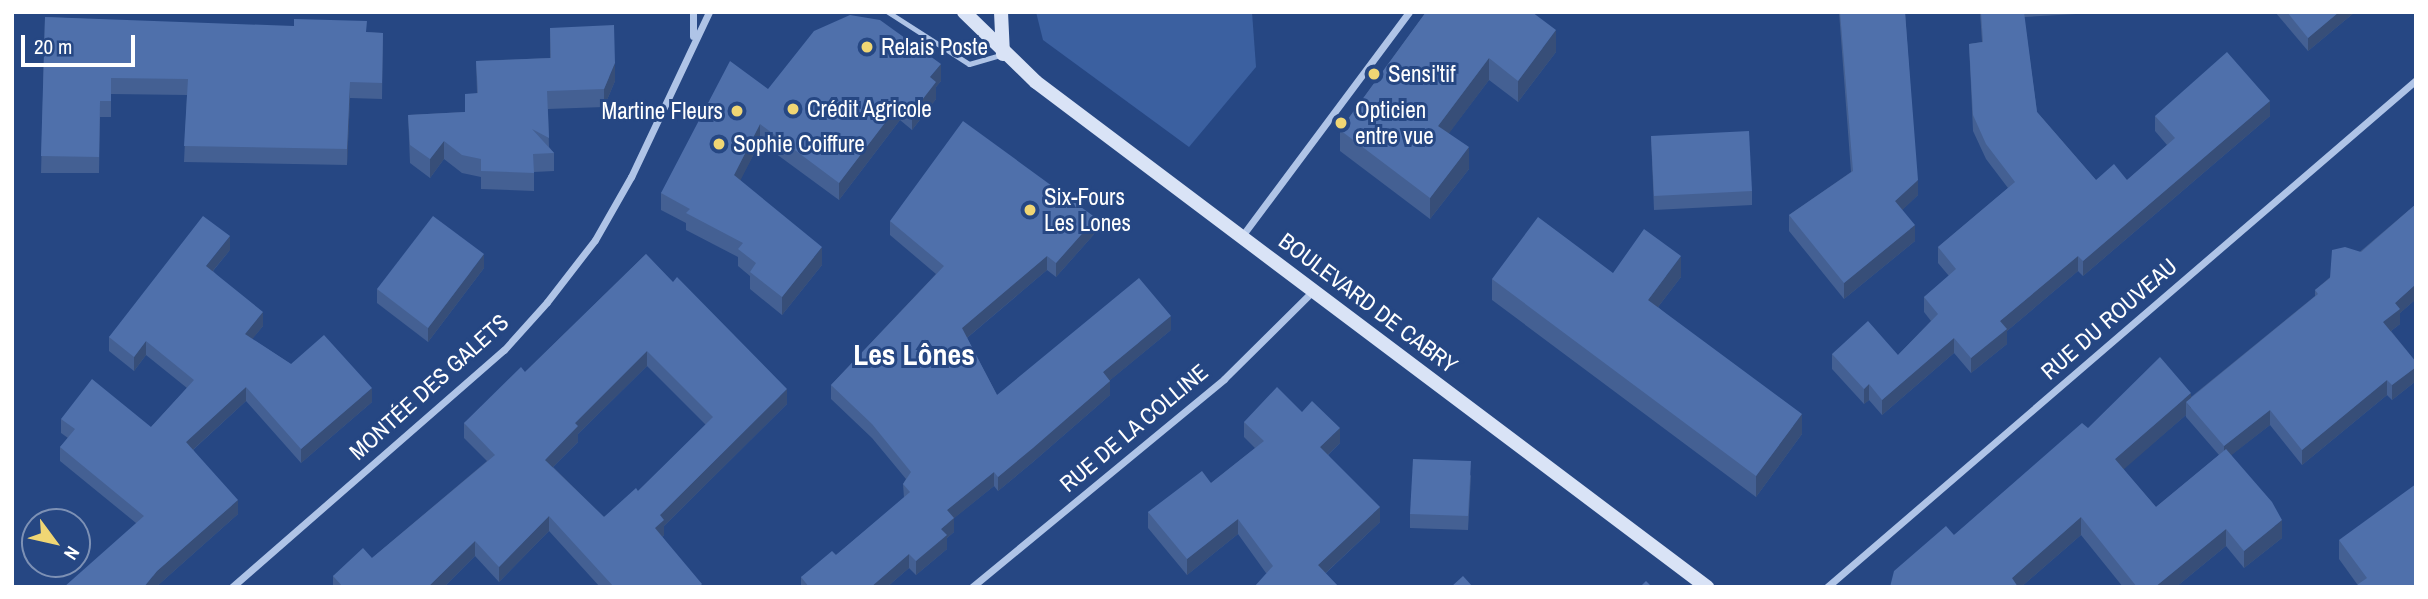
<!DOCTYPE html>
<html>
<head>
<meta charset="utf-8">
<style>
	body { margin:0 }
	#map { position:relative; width:2428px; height:599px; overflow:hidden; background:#264783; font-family:"Archivo Narrow",sans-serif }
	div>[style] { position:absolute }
	.green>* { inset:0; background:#3b60a0 }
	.lane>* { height:5px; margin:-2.5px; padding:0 2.5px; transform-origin:2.5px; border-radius:2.5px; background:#afc4e7 }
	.street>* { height:7px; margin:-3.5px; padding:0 3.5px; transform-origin:3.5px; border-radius:3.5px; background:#afc4e7 }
	.secondary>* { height:14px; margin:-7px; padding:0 7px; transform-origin:7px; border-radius:7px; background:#d9e3f6 }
	.wall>* { inset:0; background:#446093 }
	.shaded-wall>* { inset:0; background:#374e78 }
	.building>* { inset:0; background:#4f70ab }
	.dots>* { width:19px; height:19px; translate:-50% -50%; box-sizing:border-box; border:4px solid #264783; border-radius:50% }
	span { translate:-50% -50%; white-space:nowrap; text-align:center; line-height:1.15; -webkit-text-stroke:6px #264783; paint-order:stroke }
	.poi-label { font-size:23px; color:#fff }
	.left { translate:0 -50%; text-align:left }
	.right { translate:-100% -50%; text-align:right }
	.street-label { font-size:23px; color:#fff }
	.district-label { font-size:30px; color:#fff; font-weight:700 }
	.frame { position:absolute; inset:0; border:14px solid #fff; pointer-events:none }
	.north { position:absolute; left:21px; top:508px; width:70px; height:70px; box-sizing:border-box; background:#264783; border:2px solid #7d91b5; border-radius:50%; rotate:123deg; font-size:19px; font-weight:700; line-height:28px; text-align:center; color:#fff }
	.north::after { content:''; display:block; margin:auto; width:24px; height:32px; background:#f0d674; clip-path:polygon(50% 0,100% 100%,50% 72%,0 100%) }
	.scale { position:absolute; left:21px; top:35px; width:114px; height:32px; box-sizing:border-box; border:4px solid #fff; border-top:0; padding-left:9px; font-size:21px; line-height:24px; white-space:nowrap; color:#fff; -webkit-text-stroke:5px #264783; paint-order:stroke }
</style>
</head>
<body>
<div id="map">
	<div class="green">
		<div style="clip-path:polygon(1036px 12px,1252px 12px,1256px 67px,1189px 147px,1043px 40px)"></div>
	</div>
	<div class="lane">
		<div style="left:888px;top:12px;width:96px;rotate:32.7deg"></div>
		<div style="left:969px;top:64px;width:33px;rotate:-16deg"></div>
	</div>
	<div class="street">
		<div style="left:693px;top:36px;width:24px;rotate:-90deg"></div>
		<div style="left:1242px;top:236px;width:279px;rotate:-53.3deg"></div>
		<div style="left:232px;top:587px;width:361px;rotate:-41.1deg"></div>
		<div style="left:504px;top:350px;width:64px;rotate:-48.1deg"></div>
		<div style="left:547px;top:302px;width:78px;rotate:-52.3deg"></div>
		<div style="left:595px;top:240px;width:73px;rotate:-60.3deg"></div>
		<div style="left:631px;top:177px;width:183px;rotate:-64.7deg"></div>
		<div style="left:972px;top:587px;width:327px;rotate:-39.5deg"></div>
		<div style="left:1224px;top:379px;width:125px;rotate:-44.7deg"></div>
		<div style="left:1827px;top:587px;width:777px;rotate:-40.72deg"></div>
	</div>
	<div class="secondary">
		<div style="left:964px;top:12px;width:100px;rotate:44.2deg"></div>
		<div style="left:1036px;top:82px;width:840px;rotate:36.97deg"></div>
		<div style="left:1001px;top:12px;width:42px;rotate:87.3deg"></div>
	</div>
	<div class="wall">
		<div style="clip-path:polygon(1426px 12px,1556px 52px,1518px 102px,1489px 80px,1448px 134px,1469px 169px,1430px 219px,1340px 151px,1340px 130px)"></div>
		<div style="clip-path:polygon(1839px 12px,1905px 12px,1918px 195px,1902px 210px,1915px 241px,1844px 299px,1789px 231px,1789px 215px,1851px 172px)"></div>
		<div style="clip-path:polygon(1980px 12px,2076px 12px,2076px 14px,2024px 17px,2037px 112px,2096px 180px,2127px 180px,2167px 145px,2155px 131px,2155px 116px,2270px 116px,2083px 276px,2078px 271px,2007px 331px,2007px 344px,1971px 373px,1954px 353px,1882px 415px,1869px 400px,1864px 404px,1832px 369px,1832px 354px,1898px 355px,1931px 321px,1924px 312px,1924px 297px,1949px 276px,1938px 263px,1938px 247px,2008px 188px,1986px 159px,1973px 131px,1969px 44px,1982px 42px)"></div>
		<div style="clip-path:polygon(2275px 12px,2355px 12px,2308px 51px)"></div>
		<div style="clip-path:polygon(45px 17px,383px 33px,382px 99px,350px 98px,347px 165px,184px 162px,187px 95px,111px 94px,111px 117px,100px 117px,99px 173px,41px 173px)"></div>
		<div style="clip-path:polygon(550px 28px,615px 81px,604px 107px,548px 109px,549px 147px,554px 153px,554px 171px,534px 172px,534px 191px,481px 189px,481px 177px,462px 173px,444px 159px,430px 178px,410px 163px,408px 115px,465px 112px,477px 93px,476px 61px,550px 58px)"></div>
		<div style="clip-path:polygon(941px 81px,936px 87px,936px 99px,912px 130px,900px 120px,839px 200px,760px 142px,740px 180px,822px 265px,782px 315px,750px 289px,750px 276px,738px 266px,738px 257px,686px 230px,686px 223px,661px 210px,661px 193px,768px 89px)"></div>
		<div style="clip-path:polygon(1651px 136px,1752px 191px,1752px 205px,1654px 210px)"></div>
		<div style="clip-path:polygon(evenodd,2416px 204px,2416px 299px,2400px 313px,2400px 324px,2391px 331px,2416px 362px,2416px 381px,2392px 400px,2387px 395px,2302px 465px,2270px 425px,2231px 455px,2282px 538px,2244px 568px,2226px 546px,2176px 587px,2123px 587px,2081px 535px,2021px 587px,1890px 587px,1954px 535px,2088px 428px,2191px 397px,2315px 296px,2315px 290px,2416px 204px,2186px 415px,2186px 417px,2219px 455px,2156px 507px,2123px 469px,2186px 415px)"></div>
		<div style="clip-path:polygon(890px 221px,1096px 232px,1056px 277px,1047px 270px,967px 338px,997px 395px,1171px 330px,1110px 380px,1110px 395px,1033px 462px,998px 491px,994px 486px,954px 518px,954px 532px,947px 538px,947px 549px,916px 575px,909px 568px,887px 587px,801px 587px,801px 577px,836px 555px,904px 498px,903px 484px,906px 479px,872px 438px,831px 399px,831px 385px,936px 274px,890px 235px)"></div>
		<div style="clip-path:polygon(230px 250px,213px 271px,263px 326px,252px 339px,291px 364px,372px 402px,301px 463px,246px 401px,193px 450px,238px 514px,156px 587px,136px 523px,60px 461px,60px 447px,68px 438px,61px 433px,61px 419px,151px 427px,187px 388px,146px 355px,134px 371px,109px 351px,109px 337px)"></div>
		<div style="clip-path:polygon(evenodd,646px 254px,787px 404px,664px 526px,664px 535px,662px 537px,702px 587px,600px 587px,549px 531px,499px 582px,475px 556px,444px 587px,333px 587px,333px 576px,372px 558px,487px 461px,464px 438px,464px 423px,525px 372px,646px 254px,647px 366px,706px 425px,638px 491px,604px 517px,553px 467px,578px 442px,578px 434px,647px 366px)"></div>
		<div style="clip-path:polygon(484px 268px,428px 342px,377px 303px,377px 289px)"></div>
		<div style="clip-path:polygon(1613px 273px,1681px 277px,1658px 307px,1802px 434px,1756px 497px,1492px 300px,1492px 279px)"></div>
		<div style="clip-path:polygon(1302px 412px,1340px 443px,1328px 455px,1380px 522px,1326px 573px,1266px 573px,1238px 534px,1187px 575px,1148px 528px,1148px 512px,1211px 483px,1255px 448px,1244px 437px,1244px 422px)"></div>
		<div style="clip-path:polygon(1471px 475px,1468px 530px,1410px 528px,1410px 514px)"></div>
		<div style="clip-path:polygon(2339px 540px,2416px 587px,2357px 584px,2339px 559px)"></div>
	</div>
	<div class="shaded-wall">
		<div style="clip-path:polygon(2339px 12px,2355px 12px,2308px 51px,2308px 38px)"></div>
		<div style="clip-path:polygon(1556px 30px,1556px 52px,1518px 102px,1518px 81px)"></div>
		<div style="clip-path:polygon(1489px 58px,1489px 80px,1438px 148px,1438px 126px)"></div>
		<div style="clip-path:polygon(615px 63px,615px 81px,604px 107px,604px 89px)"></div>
		<div style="clip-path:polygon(941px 64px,941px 81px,936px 87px,936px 99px,912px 130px,912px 113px,930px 77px)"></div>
		<div style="clip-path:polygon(350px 82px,350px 98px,347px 165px,347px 149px)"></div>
		<div style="clip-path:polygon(2270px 101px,2270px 116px,2083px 276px,2083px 261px)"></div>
		<div style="clip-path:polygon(900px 103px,900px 120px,839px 200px,839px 183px)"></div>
		<div style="clip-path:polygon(760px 124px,760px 142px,734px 193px,734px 175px)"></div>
		<div style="clip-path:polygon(444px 141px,444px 159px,430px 178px,430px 159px)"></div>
		<div style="clip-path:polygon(1469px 147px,1469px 169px,1430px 219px,1430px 198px)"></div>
		<div style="clip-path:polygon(1918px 180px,1918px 195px,1895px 217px,1895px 201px)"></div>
		<div style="clip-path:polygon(1096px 218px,1096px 232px,1056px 277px,1056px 263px)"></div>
		<div style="clip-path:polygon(1915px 225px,1915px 241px,1844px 299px,1844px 283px)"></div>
		<div style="clip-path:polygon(230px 236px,230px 250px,206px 279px,206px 266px)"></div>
		<div style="clip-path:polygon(822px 247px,822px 265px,782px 315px,782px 297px)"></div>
		<div style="clip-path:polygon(484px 254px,484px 268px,428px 342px,428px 328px)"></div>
		<div style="clip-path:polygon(1047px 256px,1047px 270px,962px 342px,962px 328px)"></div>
		<div style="clip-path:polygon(1681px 256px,1681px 277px,1648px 320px,1648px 300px)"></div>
		<div style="clip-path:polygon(2078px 256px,2078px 271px,2007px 331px,2007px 344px,1971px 373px,1971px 358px,2000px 321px)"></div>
		<div style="clip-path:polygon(2416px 284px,2416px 299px,2400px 313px,2400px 324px,2383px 337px,2383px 322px,2395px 303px)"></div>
		<div style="clip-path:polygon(263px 312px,263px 326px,245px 348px,245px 334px)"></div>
		<div style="clip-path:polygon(1171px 316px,1171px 330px,1103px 386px,1103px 372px)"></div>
		<div style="clip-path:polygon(1954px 338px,1954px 353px,1882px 415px,1882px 400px)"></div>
		<div style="clip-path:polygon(146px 341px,146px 355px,134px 371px,134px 357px)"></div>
		<div style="clip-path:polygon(647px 351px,647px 366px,578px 434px,578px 442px,545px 475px,545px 460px,575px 423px)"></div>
		<div style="clip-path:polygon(2416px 367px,2416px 381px,2392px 400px,2392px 385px)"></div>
		<div style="clip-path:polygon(2387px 380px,2387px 395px,2302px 465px,2302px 450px)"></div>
		<div style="clip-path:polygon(1110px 381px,1110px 395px,1033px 462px,998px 491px,998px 477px)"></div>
		<div style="clip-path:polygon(1869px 384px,1869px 400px,1864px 404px,1864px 389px)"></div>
		<div style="clip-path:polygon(246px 387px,246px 401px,186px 456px,186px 442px)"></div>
		<div style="clip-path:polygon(372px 388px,372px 402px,301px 463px,301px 449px)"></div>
		<div style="clip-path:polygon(787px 389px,787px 404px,664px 526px,664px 535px,655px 543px,655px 528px,660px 515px)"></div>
		<div style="clip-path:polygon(2191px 393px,2191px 408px,2186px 402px,2186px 415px,2115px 477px,2115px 459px)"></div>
		<div style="clip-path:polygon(2270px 410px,2270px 425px,2224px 461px,2224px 446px)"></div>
		<div style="clip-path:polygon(1802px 414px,1802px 434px,1756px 497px,1756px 476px)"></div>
		<div style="clip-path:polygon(1340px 428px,1340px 443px,1320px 462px,1320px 447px)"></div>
		<div style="clip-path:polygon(994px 472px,994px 486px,947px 524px,947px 510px)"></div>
		<div style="clip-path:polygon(238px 500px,238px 514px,156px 587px,144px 587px,157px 571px)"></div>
		<div style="clip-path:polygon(1380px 507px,1380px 522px,1318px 580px,1318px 565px)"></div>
		<div style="clip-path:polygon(549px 516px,549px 531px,499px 582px,499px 567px)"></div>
		<div style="clip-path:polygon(2081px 517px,2081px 535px,2021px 587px,2012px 587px,2012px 578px)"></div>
		<div style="clip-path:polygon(954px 518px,954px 532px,947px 538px,947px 549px,916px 575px,916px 561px,941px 529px)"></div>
		<div style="clip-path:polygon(1238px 519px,1238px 534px,1187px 575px,1187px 559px)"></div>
		<div style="clip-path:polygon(2282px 520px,2282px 538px,2244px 568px,2244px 551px)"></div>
		<div style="clip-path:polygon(2226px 529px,2226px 546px,2176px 587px,2155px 587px)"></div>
		<div style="clip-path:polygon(475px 541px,475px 556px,444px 587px,428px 587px)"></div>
		<div style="clip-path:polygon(909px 554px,909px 568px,887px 587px,871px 587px)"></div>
	</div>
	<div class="building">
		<div style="clip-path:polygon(1426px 12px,1532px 12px,1556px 30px,1518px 81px,1489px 58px,1438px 126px,1469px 147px,1430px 198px,1340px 130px)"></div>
		<div style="clip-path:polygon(1840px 12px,1905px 12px,1918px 180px,1895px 201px,1915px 225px,1844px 283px,1789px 215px,1853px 171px)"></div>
		<div style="clip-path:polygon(1981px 12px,2024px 12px,2037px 112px,2096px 180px,2114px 164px,2127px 180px,2175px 138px,2155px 116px,2227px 52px,2270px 101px,2083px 261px,2078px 256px,2000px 321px,2007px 329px,1971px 358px,1954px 338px,1882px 400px,1869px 384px,1864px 389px,1832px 354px,1868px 321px,1898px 355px,1938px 314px,1924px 297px,1956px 269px,1938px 247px,2015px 182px,1986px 144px,1973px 115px,1969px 44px,1983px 42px)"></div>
		<div style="clip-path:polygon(2287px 12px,2339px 12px,2308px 38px)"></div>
		<div style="clip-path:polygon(850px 15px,880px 20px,941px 64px,930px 77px,936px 82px,912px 113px,900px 103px,839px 183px,760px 124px,734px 175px,822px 247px,782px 297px,750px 272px,756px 263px,738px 249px,743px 243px,686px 213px,690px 209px,661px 193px,730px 61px,768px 89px,814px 31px)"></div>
		<div style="clip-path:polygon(45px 17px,294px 26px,294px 19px,367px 21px,366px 32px,383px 33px,382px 83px,350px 82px,347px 149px,184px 146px,188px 79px,111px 78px,111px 101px,100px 101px,99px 157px,41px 156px)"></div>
		<div style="clip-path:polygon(614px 25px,615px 63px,604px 89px,547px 91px,549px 138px,532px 129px,554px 153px,533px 154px,534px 173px,481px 171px,481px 159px,462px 155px,444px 141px,430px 159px,410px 145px,408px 115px,465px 112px,465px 94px,478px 93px,476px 61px,551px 58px,550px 28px)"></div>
		<div style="clip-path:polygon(963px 121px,1096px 218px,1056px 263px,1047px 256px,962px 328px,997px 395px,1139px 278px,1171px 316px,1103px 372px,1110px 381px,1033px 448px,998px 477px,994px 472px,947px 510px,954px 518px,941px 529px,947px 535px,916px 561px,909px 554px,871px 587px,809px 587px,801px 577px,832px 551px,836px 555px,910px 492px,903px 484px,911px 472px,872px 424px,831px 385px,944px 266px,890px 221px)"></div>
		<div style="clip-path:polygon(1749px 131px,1752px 191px,1654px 196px,1651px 136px)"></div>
		<div style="clip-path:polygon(2416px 204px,2416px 284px,2395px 303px,2400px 309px,2383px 322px,2416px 362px,2416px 367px,2392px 385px,2387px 380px,2302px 450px,2270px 410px,2224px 446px,2186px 402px,2318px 294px,2315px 290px,2330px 278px,2332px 250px,2345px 247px,2361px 252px)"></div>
		<div style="clip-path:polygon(203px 216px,230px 236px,206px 266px,263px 312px,245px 334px,291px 364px,324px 335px,372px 388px,301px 449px,246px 387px,186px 442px,238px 500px,157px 571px,144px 587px,64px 587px,144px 516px,60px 447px,75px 429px,61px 419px,92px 379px,151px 427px,194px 380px,146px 341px,134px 357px,109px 337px)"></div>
		<div style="clip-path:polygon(433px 216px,484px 254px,428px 328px,377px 289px)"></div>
		<div style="clip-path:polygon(1538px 217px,1613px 273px,1644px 229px,1681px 256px,1648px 300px,1802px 414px,1756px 476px,1492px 279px)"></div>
		<div style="clip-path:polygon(evenodd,646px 254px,673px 282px,677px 277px,787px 389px,660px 515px,664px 520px,655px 528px,702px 584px,699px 587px,614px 587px,549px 516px,499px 567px,475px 541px,428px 587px,343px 587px,333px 576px,363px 548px,372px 558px,495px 455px,464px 423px,521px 367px,525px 372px,646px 254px,647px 351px,713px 417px,638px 491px,636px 488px,604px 517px,545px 460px,578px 426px,575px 423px,647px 351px)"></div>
		<div style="clip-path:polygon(2160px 357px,2191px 393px,2115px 459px,2156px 507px,2226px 449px,2272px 502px,2282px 520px,2244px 551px,2226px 529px,2155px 587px,2137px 587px,2081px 517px,2012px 578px,2018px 587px,1890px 587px,1894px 571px,1946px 526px,1954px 535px,2082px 423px,2088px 428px)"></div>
		<div style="clip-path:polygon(1277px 387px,1302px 412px,1312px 401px,1340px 428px,1320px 447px,1380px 507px,1318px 565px,1339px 587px,1254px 587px,1273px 566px,1238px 519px,1187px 559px,1148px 512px,1202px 471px,1211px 483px,1264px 441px,1244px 422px)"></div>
		<div style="clip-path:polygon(1413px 459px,1471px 461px,1468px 516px,1410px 514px)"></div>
		<div style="clip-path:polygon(2416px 484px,2416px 587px,2354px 587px,2367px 578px,2339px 540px)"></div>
		<div style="clip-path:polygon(1463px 576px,1473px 587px,1451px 587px)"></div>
		<div style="clip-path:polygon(1646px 581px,1652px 587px,1640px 587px)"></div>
	</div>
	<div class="dots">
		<div style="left:867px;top:47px;background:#f0d674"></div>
		<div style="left:1374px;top:74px;background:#f0d674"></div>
		<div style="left:793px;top:109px;background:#f0d674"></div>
		<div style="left:737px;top:111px;background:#f0d674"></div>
		<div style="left:1341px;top:123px;background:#f0d674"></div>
		<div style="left:719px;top:144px;background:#f0d674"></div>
		<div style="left:1030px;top:210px;background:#f0d674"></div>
	</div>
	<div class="poi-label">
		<span class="left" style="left:881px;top:47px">Relais Poste</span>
		<span class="left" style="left:1388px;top:74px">Sensi'tif</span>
		<span class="left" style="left:807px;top:109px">Crédit Agricole</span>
		<span class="left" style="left:1355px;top:123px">Opticien<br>entre vue</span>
		<span class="right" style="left:723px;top:111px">Martine Fleurs</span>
		<span class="left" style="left:733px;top:144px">Sophie Coiffure</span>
		<span class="left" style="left:1044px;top:210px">Six-Fours<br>Les Lones</span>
	</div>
	<div class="street-label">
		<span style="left:1368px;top:303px;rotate:37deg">BOULEVARD DE CABRY</span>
		<span style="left:2109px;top:319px;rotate:-41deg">RUE DU ROUVEAU</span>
		<span style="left:429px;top:387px;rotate:-42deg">MONTÉE DES GALETS</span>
		<span style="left:1134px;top:428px;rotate:-40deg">RUE DE LA COLLINE</span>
	</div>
	<div class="district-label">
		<span style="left:914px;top:354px">Les Lônes</span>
	</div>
	<div class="frame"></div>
	<div class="north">N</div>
	<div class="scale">20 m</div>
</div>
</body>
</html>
